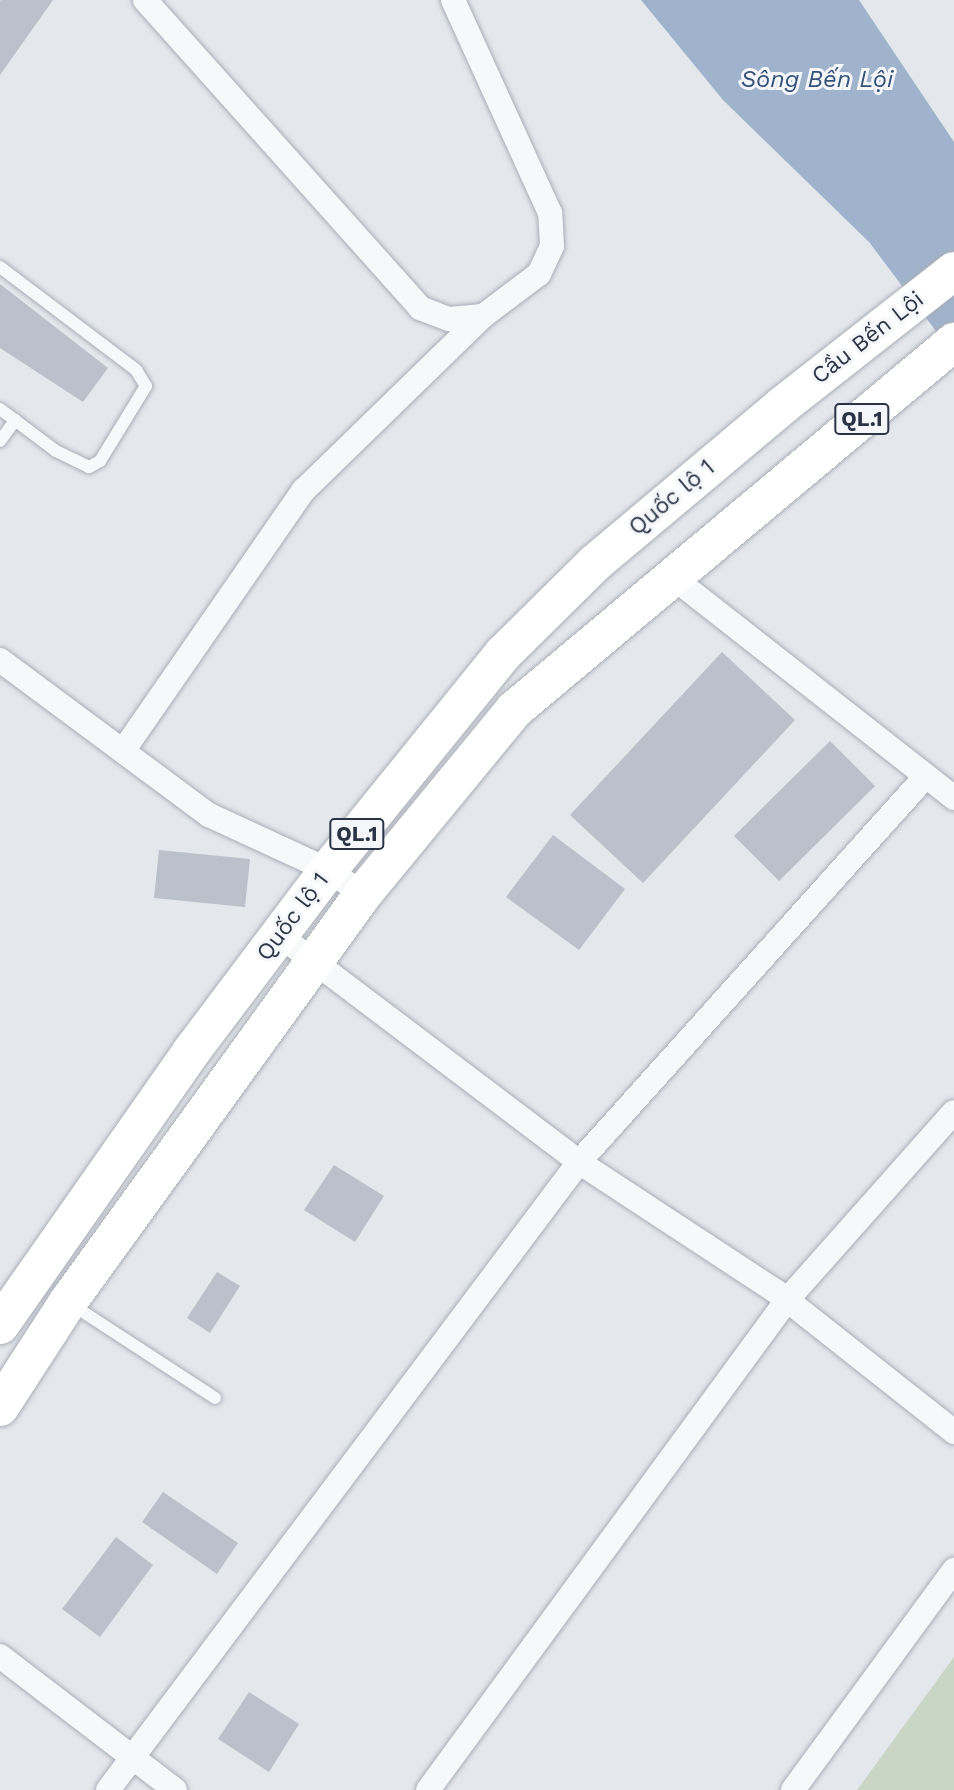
<!DOCTYPE html>
<html>
<head>
<meta charset="utf-8">
<style>
	body { margin:0 }
	#map { position:relative; width:954px; height:1790px; overflow:hidden; background:#e4e7ec; font-family:"Work Sans",sans-serif }
	div>[style] { position:absolute }
	.green>* { inset:0; background:#c9d6c5 }
	.water>* { inset:0; background:#9fb4cc }
	.building>* { inset:0; background:#bbc0ca }
	.roads { filter:drop-shadow(0 0 2px #a9aeb7) drop-shadow(0 0 2px #a9aeb7) }
	.service>* { height:12px; margin:-6px; padding:0 6px; transform-origin:6px; border-radius:6px; background:#f7f8fa }
	.minor>* { height:24px; margin:-12px; padding:0 12px; transform-origin:12px; border-radius:12px; background:#f7f8fa }
	.trunk>* { height:38px; margin:-19px; padding:0 19px; transform-origin:19px; border-radius:19px; background:#fff }
	span { translate:-50% -50%; white-space:nowrap; text-align:center; line-height:1.15; -webkit-text-stroke:6px #f4f6f9; paint-order:stroke }
	.shield-label span { padding:2px 5px; background:#f4f6f9; border:2px solid; border-radius:5px; -webkit-text-stroke-width:0 }
	.shield-label { font-size:21px; color:#2b3445; font-weight:700 }
	.street-label { font-size:23px; color:#2b3445 }
	.water-label { font-size:24px; color:#34527a; font-style:italic }
</style>
</head>
<body>
<div id="map">
	<div class="green">
		<div style="clip-path:polygon(954px 1657px,954px 1790px,857px 1790px)"></div>
	</div>
	<div class="water">
		<div style="clip-path:polygon(641px 0,859px 0,954px 142px,954px 355px,869px 242px,723px 100px)"></div>
	</div>
	<div class="building">
		<div style="clip-path:polygon(1px 0,53px 0,0 75px,0 1px)"></div>
		<div style="clip-path:polygon(0 284px,108px 368px,83px 402px,0 348px)"></div>
		<div style="clip-path:polygon(722px 652px,795px 720px,643px 883px,570px 815px)"></div>
		<div style="clip-path:polygon(830px 741px,875px 786px,779px 881px,734px 836px)"></div>
		<div style="clip-path:polygon(553px 835px,625px 889px,579px 950px,506px 897px)"></div>
		<div style="clip-path:polygon(159px 850px,250px 859px,245px 907px,154px 898px)"></div>
		<div style="clip-path:polygon(334px 1165px,384px 1196px,355px 1242px,304px 1210px)"></div>
		<div style="clip-path:polygon(217px 1272px,240px 1286px,210px 1333px,187px 1318px)"></div>
		<div style="clip-path:polygon(163px 1492px,238px 1543px,217px 1574px,142px 1522px)"></div>
		<div style="clip-path:polygon(116px 1537px,153px 1565px,100px 1637px,62px 1609px)"></div>
		<div style="clip-path:polygon(249px 1692px,299px 1724px,269px 1772px,218px 1739px)"></div>
	</div>
	<div class="roads">
		<div class="service">
			<div style="left:0;top:267px;width:171px;rotate:37.1deg"></div>
			<div style="left:136px;top:370px;width:19px;rotate:58deg"></div>
			<div style="left:146px;top:386px;width:88px;rotate:121.5deg"></div>
			<div style="left:100px;top:461px;width:13px;rotate:151deg"></div>
			<div style="left:89px;top:467px;width:37px;rotate:-154deg"></div>
			<div style="left:56px;top:451px;width:70px;rotate:-143.1deg"></div>
			<div style="left:0;top:441px;width:26px;rotate:-54deg"></div>
			<div style="left:71px;top:1304px;width:172px;rotate:33.1deg"></div>
		</div>
		<div class="minor">
			<div style="left:145px;top:0;width:413px;rotate:48.2deg"></div>
			<div style="left:420px;top:308px;width:31px;rotate:21deg"></div>
			<div style="left:449px;top:319px;width:34px;rotate:-5deg"></div>
			<div style="left:483px;top:316px;width:70px;rotate:-36.9deg"></div>
			<div style="left:539px;top:274px;width:31px;rotate:-65deg"></div>
			<div style="left:552px;top:246px;width:33px;rotate:-93deg"></div>
			<div style="left:550px;top:213px;width:234px;rotate:-114.5deg"></div>
			<div style="left:675px;top:579px;width:355px;rotate:38.1deg"></div>
			<div style="left:0;top:660px;width:260px;rotate:36.6deg"></div>
			<div style="left:209px;top:815px;width:131px;rotate:24.8deg"></div>
			<div style="left:328px;top:870px;width:42px;rotate:34.4deg"></div>
			<div style="left:123px;top:751px;width:318px;rotate:-55.3deg"></div>
			<div style="left:304px;top:490px;width:250px;rotate:-44.2deg"></div>
			<div style="left:279px;top:935px;width:376px;rotate:37.1deg"></div>
			<div style="left:579px;top:1162px;width:237px;rotate:33.3deg"></div>
			<div style="left:777px;top:1292px;width:226px;rotate:38.3deg"></div>
			<div style="left:0;top:1656px;width:220px;rotate:37.4deg"></div>
			<div style="left:108px;top:1790px;width:785px;rotate:-53.13deg"></div>
			<div style="left:579px;top:1162px;width:519px;rotate:-48.05deg"></div>
			<div style="left:428px;top:1790px;width:607px;rotate:-53.77deg"></div>
			<div style="left:787px;top:1300px;width:251px;rotate:-48.4deg"></div>
			<div style="left:793px;top:1790px;width:273px;rotate:-53.8deg"></div>
		</div>
		<div class="trunk">
			<div style="left:0;top:1325px;width:333px;rotate:-55deg"></div>
			<div style="left:191px;top:1052px;width:228px;rotate:-53deg"></div>
			<div style="left:328px;top:870px;width:278px;rotate:-51deg"></div>
			<div style="left:503px;top:654px;width:129px;rotate:-44.7deg"></div>
			<div style="left:595px;top:563px;width:246px;rotate:-40deg"></div>
			<div style="left:783px;top:405px;width:217px;rotate:-38.1deg"></div>
			<div style="left:0;top:1407px;width:125px;rotate:-57.1deg"></div>
			<div style="left:68px;top:1302px;width:503px;rotate:-54.13deg"></div>
			<div style="left:363px;top:894px;width:238px;rotate:-50.6deg"></div>
			<div style="left:514px;top:710px;width:574px;rotate:-39.91deg"></div>
		</div>
	</div>
	<div class="shield-label">
		<span style="left:862px;top:419px">QL.1</span>
		<span style="left:357px;top:834px">QL.1</span>
	</div>
	<div class="street-label">
		<span style="left:868px;top:338px;rotate:-38deg">Cầu Bến Lội</span>
		<span style="left:672px;top:498px;rotate:-40deg">Quốc lộ 1</span>
		<span style="left:293px;top:917px;rotate:-53deg">Quốc lộ 1</span>
	</div>
	<div class="water-label">
		<span style="left:817px;top:80px">Sông Bến Lội</span>
	</div>
</div>
</body>
</html>
